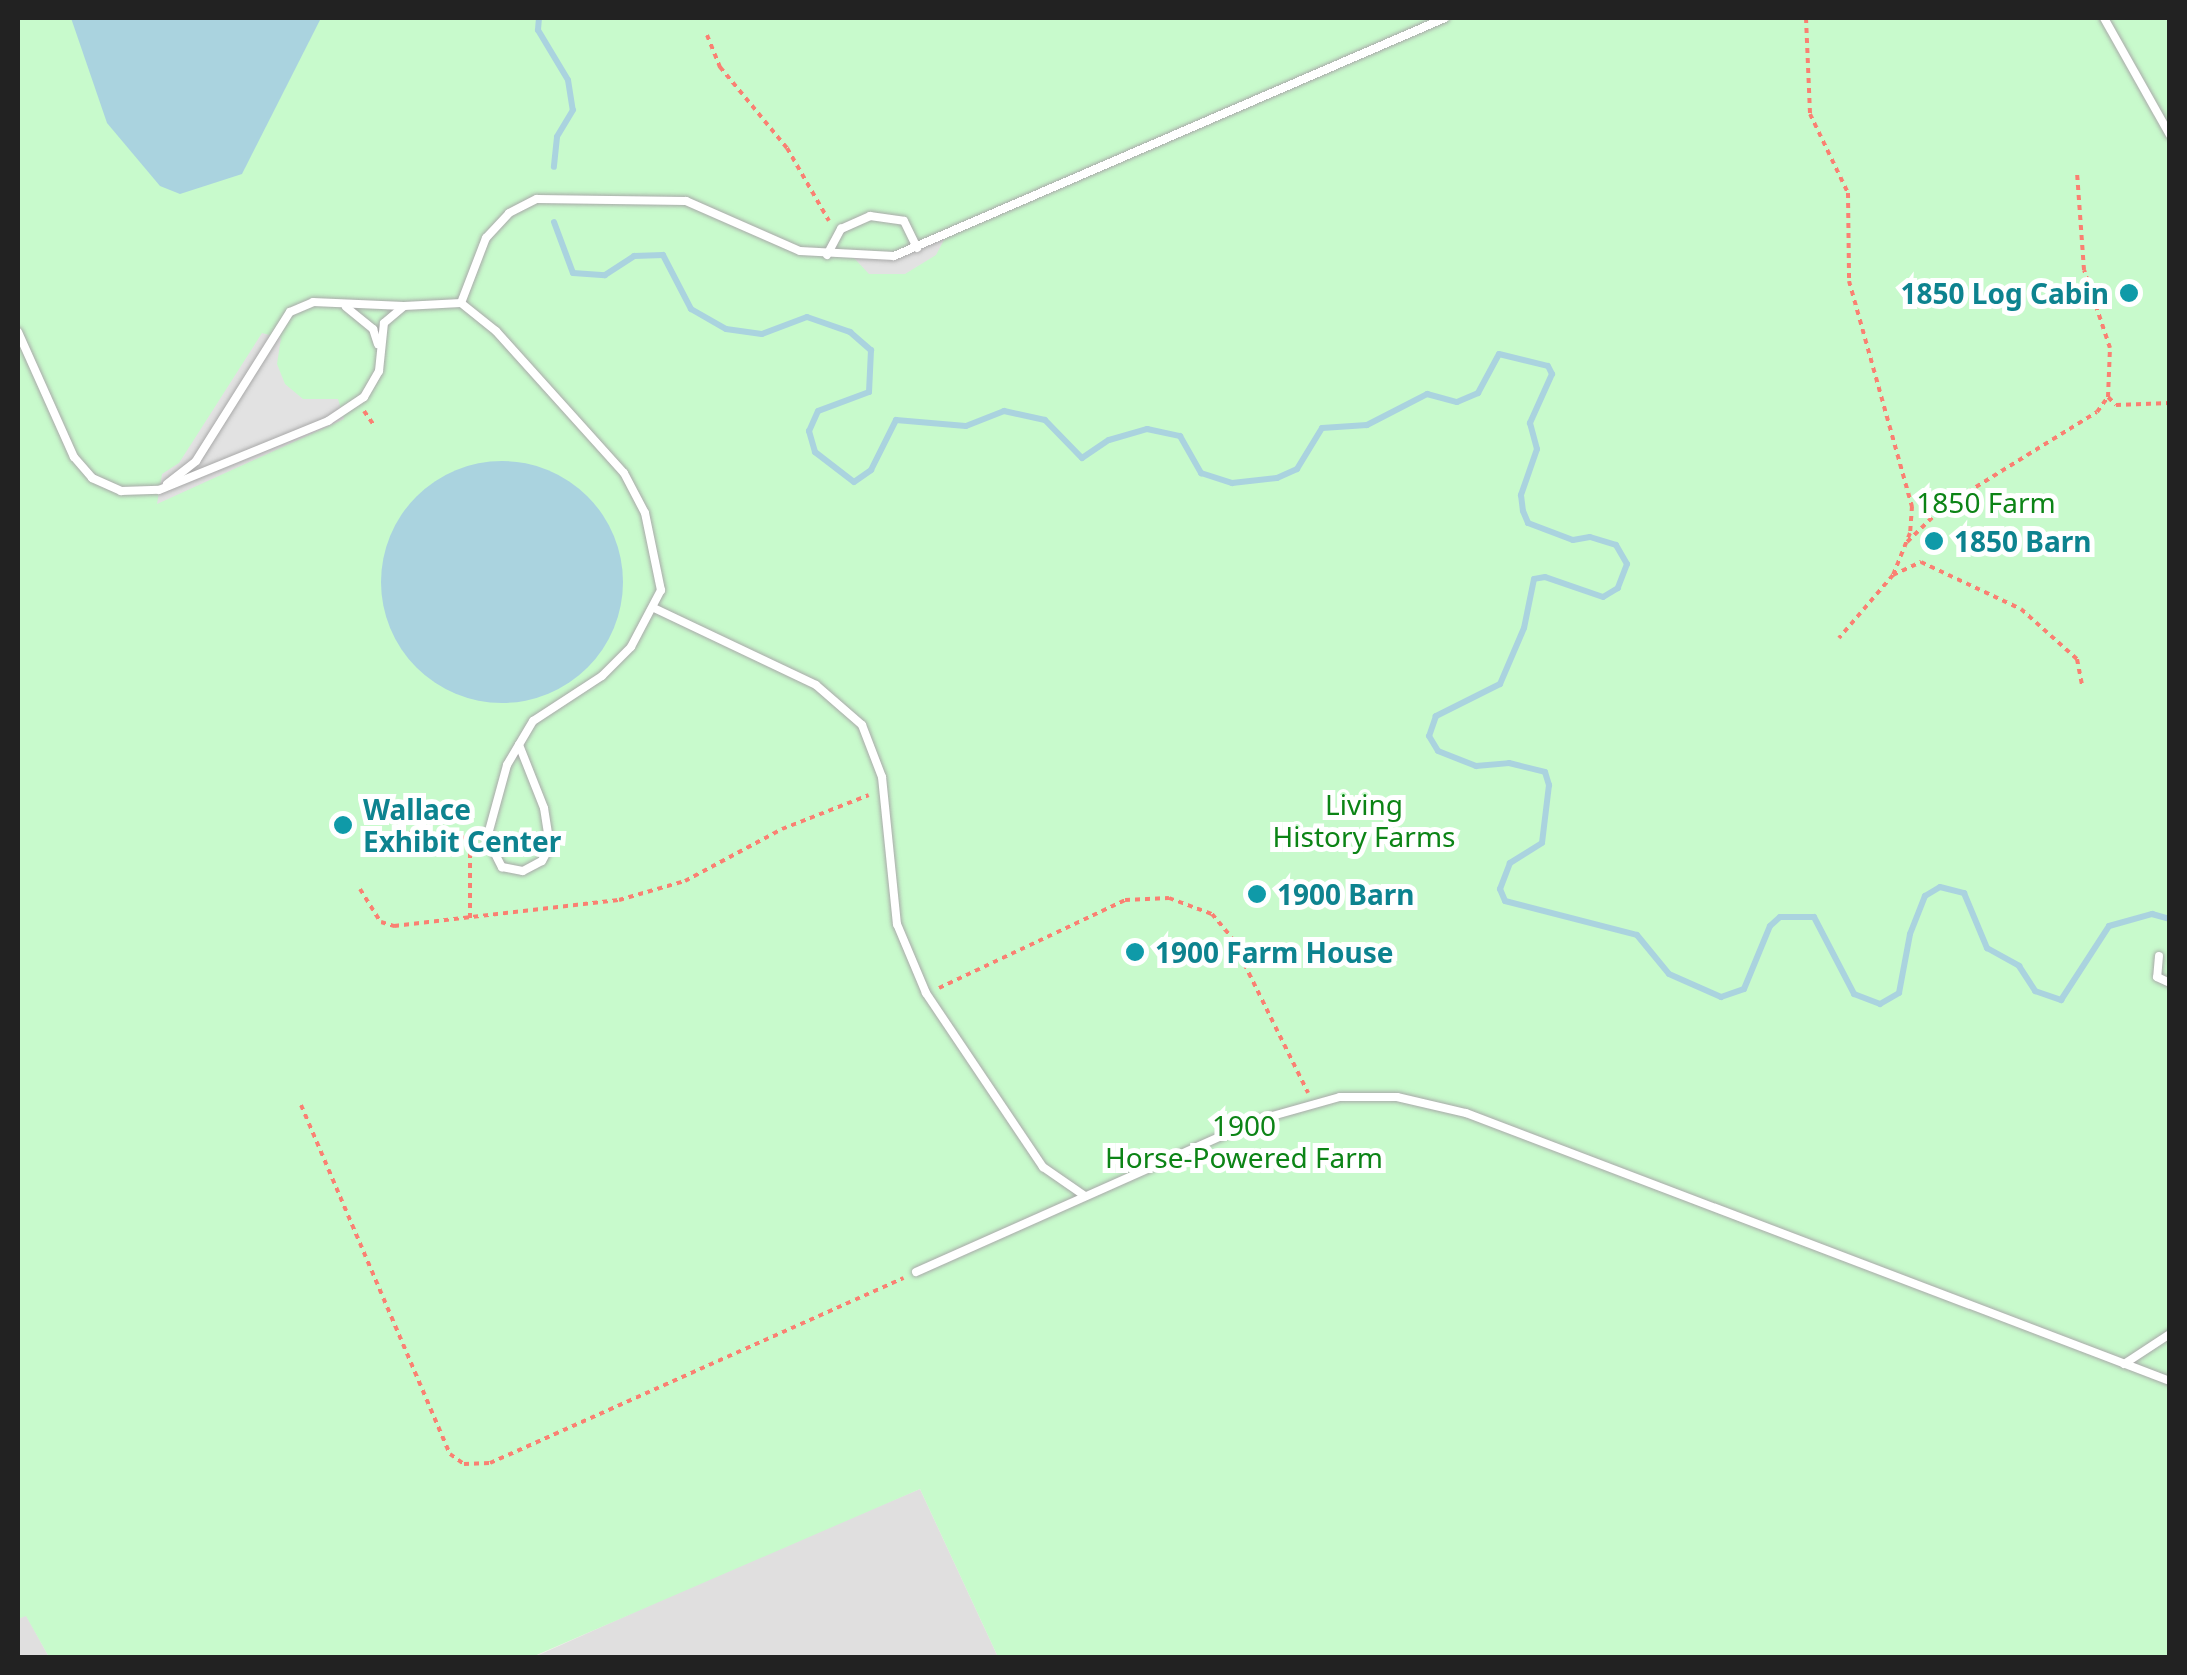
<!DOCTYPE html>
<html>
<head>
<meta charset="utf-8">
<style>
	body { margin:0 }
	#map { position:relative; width:2187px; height:1675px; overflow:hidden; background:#f2efe9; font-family:"Noto Sans",sans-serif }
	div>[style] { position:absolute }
	.residential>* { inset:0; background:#e0dfdf }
	.park>* { inset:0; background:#c8facc }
	.parking>* { inset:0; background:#e2e2e2 }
	.water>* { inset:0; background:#aad3df }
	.round { border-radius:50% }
	.stream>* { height:6px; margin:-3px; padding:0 3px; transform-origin:3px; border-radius:3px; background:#aad3df }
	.path>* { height:4px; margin-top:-2px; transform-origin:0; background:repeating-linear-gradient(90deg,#fa8072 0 5px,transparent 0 10px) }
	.roads { filter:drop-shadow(0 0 2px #a9a9a9) drop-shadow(0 0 2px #a9a9a9) }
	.service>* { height:8px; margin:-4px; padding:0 4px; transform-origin:4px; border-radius:4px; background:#fff }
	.dots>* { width:28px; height:28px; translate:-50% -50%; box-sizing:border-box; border:5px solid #fff; border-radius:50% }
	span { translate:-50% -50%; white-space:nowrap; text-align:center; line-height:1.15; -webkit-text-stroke:10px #fff; paint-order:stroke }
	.culture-label { font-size:28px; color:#0d838f; font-weight:700 }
	.right { translate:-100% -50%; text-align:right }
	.left { translate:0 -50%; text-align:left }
	.park-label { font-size:28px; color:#0c8416 }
	.frame { position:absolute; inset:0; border:20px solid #222; pointer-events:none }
</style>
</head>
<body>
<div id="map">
	<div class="residential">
		<div style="clip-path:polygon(920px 1489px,998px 1657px,532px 1658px,753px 1559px)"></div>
		<div style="clip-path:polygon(26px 1615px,49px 1657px,18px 1658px,18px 1619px)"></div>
	</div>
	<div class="park">
		<div style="clip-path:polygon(18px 18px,2169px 18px,2169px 1657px,998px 1657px,920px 1489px,532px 1657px,49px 1657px,26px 1616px,18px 1619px)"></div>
	</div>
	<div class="parking">
		<div style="clip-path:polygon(945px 238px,936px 255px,905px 274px,869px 274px,854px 258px,894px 256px)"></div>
		<div style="clip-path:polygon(262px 333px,281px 338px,277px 364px,285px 384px,303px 399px,338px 399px,344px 419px,157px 504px,162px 474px,179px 463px)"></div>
	</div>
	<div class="water">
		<div style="clip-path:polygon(71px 18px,321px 18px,242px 174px,180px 194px,160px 186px,107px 123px)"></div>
		<div class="round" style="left:381px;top:461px;width:242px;height:242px"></div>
	</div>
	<div class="stream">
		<div style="left:539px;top:18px;width:12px;rotate:95deg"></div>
		<div style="left:538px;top:30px;width:58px;rotate:59deg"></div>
		<div style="left:568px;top:80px;width:30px;rotate:81deg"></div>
		<div style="left:573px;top:110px;width:31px;rotate:121deg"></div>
		<div style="left:557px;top:137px;width:30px;rotate:96deg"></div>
		<div style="left:554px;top:222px;width:54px;rotate:69.6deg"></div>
		<div style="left:573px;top:273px;width:32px;rotate:4deg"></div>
		<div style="left:605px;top:275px;width:35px;rotate:-33deg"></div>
		<div style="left:634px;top:256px;width:29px;rotate:-2deg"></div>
		<div style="left:663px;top:255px;width:61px;rotate:62.6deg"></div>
		<div style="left:691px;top:309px;width:40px;rotate:29.7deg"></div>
		<div style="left:726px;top:329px;width:36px;rotate:8deg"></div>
		<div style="left:762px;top:334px;width:48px;rotate:-20.7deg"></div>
		<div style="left:807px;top:317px;width:46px;rotate:19.2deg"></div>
		<div style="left:850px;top:332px;width:28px;rotate:41deg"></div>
		<div style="left:871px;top:350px;width:42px;rotate:92.7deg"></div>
		<div style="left:869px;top:392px;width:54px;rotate:159.6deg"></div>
		<div style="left:818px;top:411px;width:22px;rotate:114deg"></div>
		<div style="left:809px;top:431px;width:22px;rotate:74deg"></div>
		<div style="left:815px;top:452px;width:49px;rotate:37.6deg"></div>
		<div style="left:854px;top:482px;width:21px;rotate:-35deg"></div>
		<div style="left:871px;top:470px;width:56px;rotate:-63.4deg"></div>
		<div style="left:896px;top:420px;width:70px;rotate:4.9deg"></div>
		<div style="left:966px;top:426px;width:41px;rotate:-21.5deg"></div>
		<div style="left:1004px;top:411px;width:42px;rotate:12.4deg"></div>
		<div style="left:1045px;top:420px;width:53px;rotate:45.8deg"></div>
		<div style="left:1082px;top:458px;width:32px;rotate:-34deg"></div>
		<div style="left:1109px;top:440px;width:40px;rotate:-16deg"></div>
		<div style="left:1147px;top:429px;width:34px;rotate:12deg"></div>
		<div style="left:1180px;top:436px;width:43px;rotate:60.4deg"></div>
		<div style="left:1201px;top:473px;width:33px;rotate:18deg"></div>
		<div style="left:1232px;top:483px;width:45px;rotate:-6.3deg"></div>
		<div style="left:1277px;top:478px;width:22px;rotate:-24deg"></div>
		<div style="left:1297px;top:469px;width:48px;rotate:-58.6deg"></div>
		<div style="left:1322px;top:428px;width:45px;rotate:-3.8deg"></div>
		<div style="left:1367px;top:425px;width:68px;rotate:-27.3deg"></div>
		<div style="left:1427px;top:394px;width:31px;rotate:15deg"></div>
		<div style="left:1457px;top:402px;width:23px;rotate:-23deg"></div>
		<div style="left:1478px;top:393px;width:44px;rotate:-61.7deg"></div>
		<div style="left:1499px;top:354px;width:50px;rotate:13.8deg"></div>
		<div style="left:1548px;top:366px;width:9px;rotate:63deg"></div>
		<div style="left:1552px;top:374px;width:54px;rotate:114.2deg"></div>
		<div style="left:1530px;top:423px;width:27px;rotate:75deg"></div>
		<div style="left:1537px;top:449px;width:49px;rotate:109.2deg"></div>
		<div style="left:1521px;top:495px;width:16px;rotate:83deg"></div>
		<div style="left:1523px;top:511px;width:13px;rotate:67deg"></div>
		<div style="left:1528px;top:523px;width:48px;rotate:20.7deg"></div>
		<div style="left:1573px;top:540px;width:17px;rotate:-10deg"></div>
		<div style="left:1590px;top:537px;width:27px;rotate:17deg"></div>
		<div style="left:1616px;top:545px;width:22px;rotate:60deg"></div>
		<div style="left:1627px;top:564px;width:26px;rotate:111deg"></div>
		<div style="left:1618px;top:588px;width:17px;rotate:149deg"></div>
		<div style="left:1603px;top:597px;width:61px;rotate:-161deg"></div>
		<div style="left:1545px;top:577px;width:11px;rotate:170deg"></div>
		<div style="left:1534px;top:579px;width:50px;rotate:101.5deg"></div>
		<div style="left:1524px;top:628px;width:61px;rotate:113.2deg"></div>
		<div style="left:1500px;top:684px;width:72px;rotate:153.4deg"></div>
		<div style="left:1436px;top:716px;width:21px;rotate:109deg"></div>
		<div style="left:1429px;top:736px;width:17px;rotate:59deg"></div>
		<div style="left:1438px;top:751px;width:41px;rotate:21.5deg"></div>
		<div style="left:1476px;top:766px;width:33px;rotate:-5deg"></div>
		<div style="left:1509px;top:763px;width:37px;rotate:14deg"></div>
		<div style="left:1545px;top:772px;width:14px;rotate:73deg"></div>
		<div style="left:1549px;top:785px;width:58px;rotate:96.9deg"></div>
		<div style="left:1542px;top:843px;width:38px;rotate:148deg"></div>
		<div style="left:1510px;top:863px;width:28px;rotate:111deg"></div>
		<div style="left:1500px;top:889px;width:13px;rotate:67deg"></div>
		<div style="left:1505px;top:901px;width:136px;rotate:14.4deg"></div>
		<div style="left:1637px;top:935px;width:50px;rotate:50.6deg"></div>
		<div style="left:1669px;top:974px;width:57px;rotate:23.9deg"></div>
		<div style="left:1721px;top:997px;width:24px;rotate:-19deg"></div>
		<div style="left:1744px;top:989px;width:68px;rotate:-67.6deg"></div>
		<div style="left:1770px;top:926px;width:13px;rotate:-42deg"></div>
		<div style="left:1780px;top:917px;width:34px"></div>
		<div style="left:1814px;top:917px;width:87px;rotate:62.5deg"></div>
		<div style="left:1854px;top:994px;width:28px;rotate:21deg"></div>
		<div style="left:1880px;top:1004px;width:22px;rotate:-30deg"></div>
		<div style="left:1899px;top:993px;width:60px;rotate:-79.4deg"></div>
		<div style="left:1910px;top:934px;width:41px;rotate:-68.5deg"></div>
		<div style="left:1925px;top:896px;width:17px;rotate:-31deg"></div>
		<div style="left:1940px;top:887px;width:25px;rotate:14deg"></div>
		<div style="left:1964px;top:893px;width:60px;rotate:67.3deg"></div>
		<div style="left:1987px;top:948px;width:37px;rotate:29deg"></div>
		<div style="left:2019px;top:966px;width:30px;rotate:57deg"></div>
		<div style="left:2035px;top:991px;width:28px;rotate:19deg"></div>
		<div style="left:2061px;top:1000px;width:88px;rotate:-57deg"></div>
		<div style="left:2109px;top:926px;width:45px;rotate:-15.6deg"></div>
		<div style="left:2152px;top:914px;width:19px;rotate:16deg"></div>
	</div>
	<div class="path">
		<div style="left:1806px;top:18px;width:96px;rotate:87.6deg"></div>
		<div style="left:1810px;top:114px;width:88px;rotate:64.3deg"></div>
		<div style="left:1848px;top:193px;width:88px;rotate:89.3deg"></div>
		<div style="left:1849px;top:281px;width:234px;rotate:74.4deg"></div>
		<div style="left:1912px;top:506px;width:27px;rotate:94deg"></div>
		<div style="left:1910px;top:533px;width:45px;rotate:112deg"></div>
		<div style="left:1893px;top:575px;width:83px;rotate:130.6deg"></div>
		<div style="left:707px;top:35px;width:35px;rotate:68deg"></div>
		<div style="left:720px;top:67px;width:105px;rotate:50.4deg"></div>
		<div style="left:787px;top:148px;width:84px;rotate:60.1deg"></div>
		<div style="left:2108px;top:397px;width:11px;rotate:45deg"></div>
		<div style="left:2116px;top:405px;width:54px;rotate:-2.1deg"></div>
		<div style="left:364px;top:411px;width:16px;rotate:55deg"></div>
		<div style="left:1907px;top:542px;width:49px;rotate:-44.2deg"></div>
		<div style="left:1942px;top:508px;width:182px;rotate:-31.8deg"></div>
		<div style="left:2097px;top:412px;width:19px;rotate:-54deg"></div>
		<div style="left:2108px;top:397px;width:49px;rotate:-87.7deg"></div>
		<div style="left:2110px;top:348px;width:82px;rotate:-108.4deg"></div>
		<div style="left:2084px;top:270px;width:98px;rotate:-94.1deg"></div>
		<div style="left:1893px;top:575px;width:31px;rotate:-25deg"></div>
		<div style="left:1921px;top:562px;width:110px;rotate:25.2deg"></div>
		<div style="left:2021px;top:609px;width:75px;rotate:41.8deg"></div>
		<div style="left:2077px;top:659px;width:26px;rotate:79deg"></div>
		<div style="left:399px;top:833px;width:75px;rotate:3.8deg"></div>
		<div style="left:360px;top:889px;width:39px;rotate:58deg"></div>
		<div style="left:381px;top:922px;width:14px;rotate:17deg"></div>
		<div style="left:394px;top:926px;width:226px;rotate:-6.6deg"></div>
		<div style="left:619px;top:900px;width:69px;rotate:-16.1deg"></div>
		<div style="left:685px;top:881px;width:110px;rotate:-28.2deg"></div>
		<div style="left:782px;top:829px;width:93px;rotate:-21.3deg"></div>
		<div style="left:470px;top:918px;width:79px;rotate:-90deg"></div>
		<div style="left:939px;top:988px;width:206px;rotate:-25.3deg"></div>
		<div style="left:1125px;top:900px;width:44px;rotate:-2.6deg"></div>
		<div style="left:1169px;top:898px;width:46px;rotate:20.4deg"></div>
		<div style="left:1212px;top:914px;width:30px;rotate:50deg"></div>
		<div style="left:1231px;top:937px;width:174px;rotate:63.7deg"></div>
		<div style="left:301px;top:1105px;width:379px;rotate:66.9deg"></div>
		<div style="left:450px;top:1454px;width:17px;rotate:36deg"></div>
		<div style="left:464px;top:1464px;width:26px;rotate:-2deg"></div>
		<div style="left:490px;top:1463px;width:453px;rotate:-24.1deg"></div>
	</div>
	<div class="roads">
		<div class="service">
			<div style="left:2104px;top:18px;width:134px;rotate:60.6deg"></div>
			<div style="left:827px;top:255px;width:30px;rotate:-62deg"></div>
			<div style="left:841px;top:229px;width:32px;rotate:-24deg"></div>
			<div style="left:870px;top:216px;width:34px;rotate:8deg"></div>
			<div style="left:904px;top:221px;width:30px;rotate:64deg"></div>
			<div style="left:461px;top:303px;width:70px;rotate:-69deg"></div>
			<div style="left:486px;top:238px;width:34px;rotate:-47deg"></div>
			<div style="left:509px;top:213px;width:31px;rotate:-27deg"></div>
			<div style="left:537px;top:199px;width:149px;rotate:0.8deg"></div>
			<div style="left:686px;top:201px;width:124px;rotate:23.7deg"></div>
			<div style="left:800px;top:251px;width:94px;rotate:3deg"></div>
			<div style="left:894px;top:256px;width:600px;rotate:-23.36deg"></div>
			<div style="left:346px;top:307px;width:35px;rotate:39deg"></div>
			<div style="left:373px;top:329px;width:16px;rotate:72deg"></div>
			<div style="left:18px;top:332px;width:137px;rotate:65.9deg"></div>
			<div style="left:74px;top:457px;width:28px;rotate:49deg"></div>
			<div style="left:92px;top:478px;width:32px;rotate:24deg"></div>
			<div style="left:121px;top:491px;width:38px;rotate:-2deg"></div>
			<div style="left:159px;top:490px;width:183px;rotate:-22.2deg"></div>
			<div style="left:328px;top:421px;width:43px;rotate:-33.7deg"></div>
			<div style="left:364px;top:397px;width:30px;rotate:-60deg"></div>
			<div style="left:379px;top:371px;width:48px;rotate:-84.1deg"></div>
			<div style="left:384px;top:323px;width:26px;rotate:-40deg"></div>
			<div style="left:404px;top:306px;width:57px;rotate:-3deg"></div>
			<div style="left:461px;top:303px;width:45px;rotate:38.7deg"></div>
			<div style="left:496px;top:331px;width:191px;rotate:48deg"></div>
			<div style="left:624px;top:473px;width:45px;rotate:62.3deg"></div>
			<div style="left:645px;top:513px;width:79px;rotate:78.3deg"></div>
			<div style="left:661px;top:590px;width:64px;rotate:117.8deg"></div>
			<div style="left:631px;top:647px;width:41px;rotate:135deg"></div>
			<div style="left:602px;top:676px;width:82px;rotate:146.9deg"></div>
			<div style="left:533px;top:721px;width:51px;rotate:120.6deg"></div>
			<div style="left:507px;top:765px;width:76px;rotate:105.3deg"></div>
			<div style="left:487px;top:838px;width:33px;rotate:63deg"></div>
			<div style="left:502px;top:867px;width:21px;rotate:11deg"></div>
			<div style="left:523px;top:871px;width:21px;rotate:-28deg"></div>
			<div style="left:542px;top:861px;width:17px;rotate:-62deg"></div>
			<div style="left:550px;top:846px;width:38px;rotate:-99deg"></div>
			<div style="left:544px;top:808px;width:68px;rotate:-111.6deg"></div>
			<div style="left:167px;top:484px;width:37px;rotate:-38deg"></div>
			<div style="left:196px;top:461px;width:176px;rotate:-57.8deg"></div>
			<div style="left:290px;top:312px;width:25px;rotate:-23deg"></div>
			<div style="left:313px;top:302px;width:91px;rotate:2.5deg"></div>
			<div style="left:656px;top:609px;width:177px;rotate:25.4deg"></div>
			<div style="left:816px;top:685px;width:61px;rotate:41deg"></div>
			<div style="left:862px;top:725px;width:56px;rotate:69deg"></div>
			<div style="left:882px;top:777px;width:148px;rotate:84.2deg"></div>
			<div style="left:897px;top:924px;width:75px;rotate:67.2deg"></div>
			<div style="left:926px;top:993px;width:210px;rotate:56.1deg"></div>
			<div style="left:1043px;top:1167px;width:51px;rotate:34.6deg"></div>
			<div style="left:2159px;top:956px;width:21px;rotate:95deg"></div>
			<div style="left:2157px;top:977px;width:14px;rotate:25deg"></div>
			<div style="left:916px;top:1272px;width:374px;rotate:-24deg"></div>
			<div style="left:1258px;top:1120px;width:85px;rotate:-15.7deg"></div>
			<div style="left:1340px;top:1097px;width:57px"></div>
			<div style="left:1397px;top:1097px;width:71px;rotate:13.1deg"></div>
			<div style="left:1466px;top:1113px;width:753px;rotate:20.84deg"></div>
			<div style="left:2124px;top:1364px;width:55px;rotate:-33.1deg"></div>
		</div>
	</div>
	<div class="dots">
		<div style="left:2129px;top:293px;background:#0f9aa8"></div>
		<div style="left:1934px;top:541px;background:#0f9aa8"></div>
		<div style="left:343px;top:825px;background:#0f9aa8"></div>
		<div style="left:1257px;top:894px;background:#0f9aa8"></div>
		<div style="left:1135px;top:952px;background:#0f9aa8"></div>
	</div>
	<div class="culture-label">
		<span class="right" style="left:2109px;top:293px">1850 Log Cabin</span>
		<span class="left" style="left:1954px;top:541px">1850 Barn</span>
		<span class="left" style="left:363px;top:825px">Wallace<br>Exhibit Center</span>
		<span class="left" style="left:1277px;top:894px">1900 Barn</span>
		<span class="left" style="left:1155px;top:952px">1900 Farm House</span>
	</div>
	<div class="park-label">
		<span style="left:1986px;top:502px">1850 Farm</span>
		<span style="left:1364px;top:820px">Living<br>History Farms</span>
		<span style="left:1244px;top:1141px">1900<br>Horse-Powered Farm</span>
	</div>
	<div class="frame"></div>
</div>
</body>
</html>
